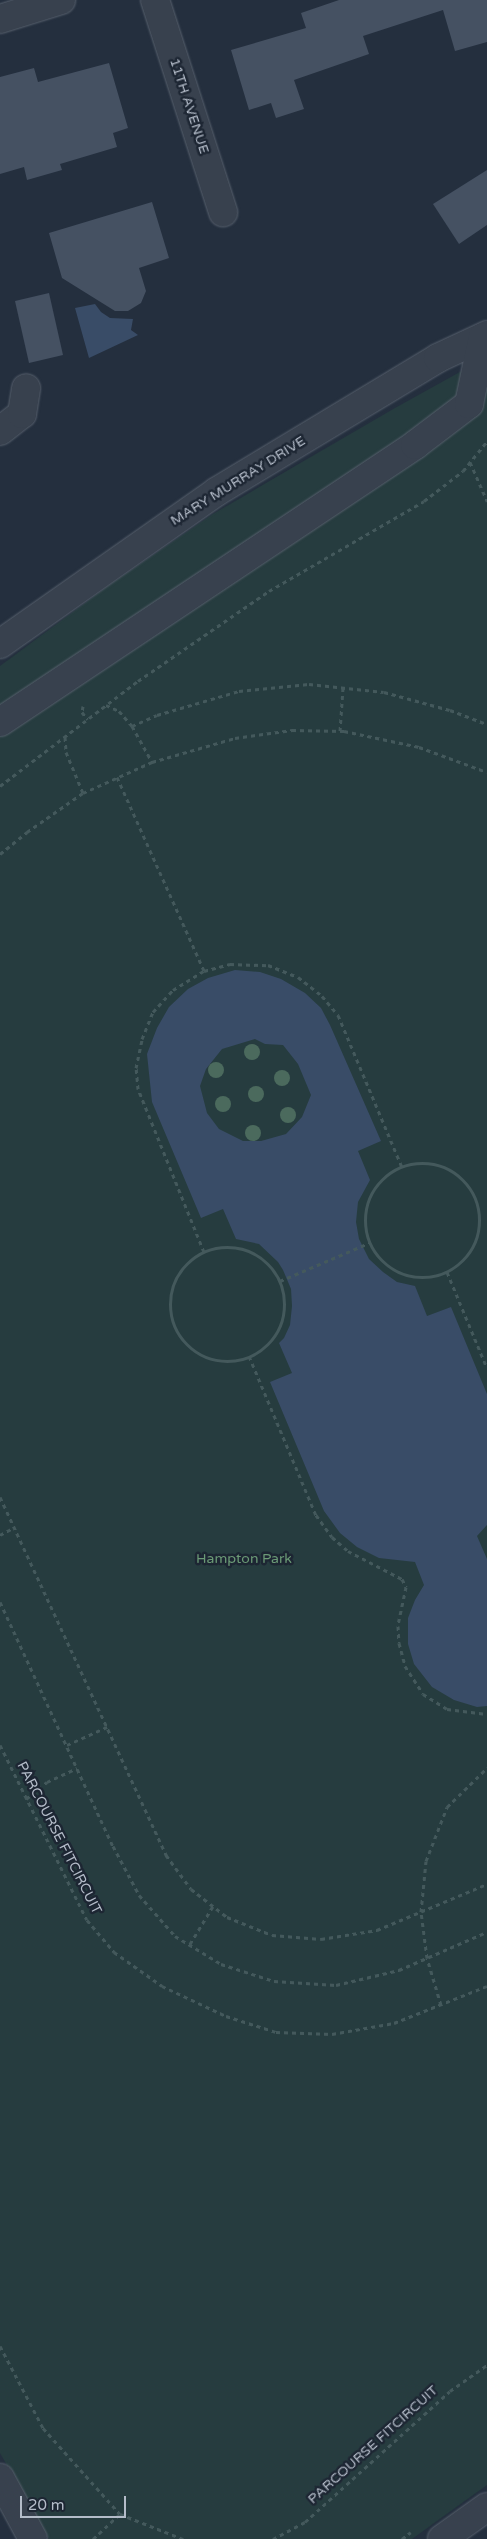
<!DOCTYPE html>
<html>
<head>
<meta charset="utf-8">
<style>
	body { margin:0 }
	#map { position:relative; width:487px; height:2539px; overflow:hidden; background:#242f3e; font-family:"Varela Round",sans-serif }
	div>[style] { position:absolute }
	.green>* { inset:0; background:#263c3f }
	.water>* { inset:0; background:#394c67 }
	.building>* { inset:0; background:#455162 }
	.path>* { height:3px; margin-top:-1.5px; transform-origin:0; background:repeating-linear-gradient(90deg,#44595c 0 4px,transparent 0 8px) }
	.path>.ring { margin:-1.5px; padding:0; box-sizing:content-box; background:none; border:3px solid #44595c; border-radius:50% }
	.roads { filter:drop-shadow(0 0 1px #565f6c) drop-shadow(0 0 1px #565f6c) }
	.minor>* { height:28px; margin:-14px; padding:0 14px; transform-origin:14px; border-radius:14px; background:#38414e }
	.trees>* { width:16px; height:16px; margin:-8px; border-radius:50%; background:#4b6a5d }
	span { translate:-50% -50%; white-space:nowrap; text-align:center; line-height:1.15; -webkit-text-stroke:5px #1d2633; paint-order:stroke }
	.street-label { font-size:14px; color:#b4bcc9 }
	.park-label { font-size:14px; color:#6b9a76 }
	.scale { position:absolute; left:20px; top:2496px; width:106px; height:22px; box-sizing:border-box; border:2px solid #b4bcc9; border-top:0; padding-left:6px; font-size:15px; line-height:18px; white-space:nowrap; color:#b4bcc9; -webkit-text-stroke:4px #1d2633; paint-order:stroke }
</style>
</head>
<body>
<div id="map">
	<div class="green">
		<div style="clip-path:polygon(487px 357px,487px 2485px,412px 2539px,49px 2539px,0 2453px,0 666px,108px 586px,213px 514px,395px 408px)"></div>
	</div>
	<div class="water">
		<div style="clip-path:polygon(95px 304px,101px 312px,110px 318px,133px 319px,131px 330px,138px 335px,89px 358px,75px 308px)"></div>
		<div style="clip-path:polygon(evenodd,235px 970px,260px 972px,281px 979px,305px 993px,321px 1008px,330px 1025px,381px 1141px,358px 1151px,370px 1180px,358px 1202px,356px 1222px,359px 1239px,369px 1259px,383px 1272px,397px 1282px,415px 1286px,427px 1316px,451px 1307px,487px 1394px,487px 1525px,477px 1536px,487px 1559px,487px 1706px,477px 1707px,454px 1700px,432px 1687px,414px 1664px,408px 1644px,408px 1618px,415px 1600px,424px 1585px,415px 1562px,379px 1558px,357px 1547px,340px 1533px,324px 1511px,270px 1382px,292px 1373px,279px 1343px,284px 1338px,290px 1325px,292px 1306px,291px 1289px,283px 1270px,278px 1262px,259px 1244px,236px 1239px,223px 1209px,201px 1218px,152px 1102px,147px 1054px,157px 1028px,169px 1007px,188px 989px,208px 978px,235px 970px,255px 1039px,265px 1044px,283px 1045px,298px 1064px,311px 1095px,302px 1117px,286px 1134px,261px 1141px,243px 1141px,219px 1129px,207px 1113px,200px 1086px,206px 1069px,222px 1049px,255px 1039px)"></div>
	</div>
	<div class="building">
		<div style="clip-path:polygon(339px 0,487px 0,487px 42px,455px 51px,443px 10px,363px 36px,369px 54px,294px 80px,304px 109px,276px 118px,271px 103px,249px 110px,231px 50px,306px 28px,301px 13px)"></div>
		<div style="clip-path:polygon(109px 63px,128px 128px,113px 133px,117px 147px,60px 164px,62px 170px,27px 180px,24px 167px,0 174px,0 77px,34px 68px,38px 82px)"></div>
		<div style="clip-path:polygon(487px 170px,487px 225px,459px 244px,433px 204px)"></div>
		<div style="clip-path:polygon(152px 202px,169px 258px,139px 268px,146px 291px,141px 303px,128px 311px,115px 311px,62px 278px,49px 233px)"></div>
		<div style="clip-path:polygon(49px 293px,63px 355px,29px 363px,15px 301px)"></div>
	</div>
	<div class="path">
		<div style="left:470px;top:462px;width:43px;rotate:66.4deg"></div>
		<div style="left:106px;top:705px;width:14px;rotate:25deg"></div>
		<div style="left:119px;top:711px;width:20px;rotate:49deg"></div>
		<div style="left:132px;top:726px;width:27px;rotate:-24deg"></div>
		<div style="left:157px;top:715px;width:85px;rotate:-16.3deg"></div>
		<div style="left:239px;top:691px;width:70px;rotate:-5.7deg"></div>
		<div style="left:309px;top:684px;width:75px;rotate:6.1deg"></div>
		<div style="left:384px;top:692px;width:68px;rotate:15.3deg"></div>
		<div style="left:450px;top:710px;width:40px;rotate:21deg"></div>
		<div style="left:83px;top:706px;width:6px;rotate:99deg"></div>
		<div style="left:82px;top:712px;width:9px;rotate:54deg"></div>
		<div style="left:132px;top:726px;width:41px;rotate:60.9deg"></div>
		<div style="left:340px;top:731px;width:43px;rotate:-86deg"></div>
		<div style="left:65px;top:737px;width:15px;rotate:86deg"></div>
		<div style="left:66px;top:752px;width:44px;rotate:67.5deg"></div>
		<div style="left:117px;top:777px;width:213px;rotate:65.8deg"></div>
		<div style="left:0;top:786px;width:173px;rotate:-37.3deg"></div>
		<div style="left:138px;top:681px;width:159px;rotate:-34.5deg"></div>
		<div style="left:269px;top:591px;width:179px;rotate:-30.1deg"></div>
		<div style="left:424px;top:501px;width:49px;rotate:-37.6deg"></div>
		<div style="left:463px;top:471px;width:38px;rotate:-51deg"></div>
		<div style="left:0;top:854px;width:35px;rotate:-39deg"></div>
		<div style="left:27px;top:832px;width:68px;rotate:-34.9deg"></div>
		<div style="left:83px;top:793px;width:76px;rotate:-24.2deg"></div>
		<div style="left:152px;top:762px;width:86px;rotate:-16.1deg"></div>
		<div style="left:235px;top:738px;width:58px;rotate:-8deg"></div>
		<div style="left:292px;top:730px;width:52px;rotate:1.1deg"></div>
		<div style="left:344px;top:731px;width:77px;rotate:12deg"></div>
		<div style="left:419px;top:747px;width:72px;rotate:20.2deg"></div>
		<div class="ring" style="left:365px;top:1163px;width:111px;height:111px"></div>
		<div class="ring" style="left:170px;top:1247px;width:111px;height:111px"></div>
		<div style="left:204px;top:1252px;width:176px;rotate:-112deg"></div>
		<div style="left:138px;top:1089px;width:21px;rotate:-95deg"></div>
		<div style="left:136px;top:1068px;width:30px;rotate:-78deg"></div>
		<div style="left:142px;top:1039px;width:29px;rotate:-68deg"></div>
		<div style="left:153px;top:1012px;width:30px;rotate:-48deg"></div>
		<div style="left:173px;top:990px;width:36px;rotate:-32deg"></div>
		<div style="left:204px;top:971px;width:27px;rotate:-15deg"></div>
		<div style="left:230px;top:964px;width:38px;rotate:2deg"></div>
		<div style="left:268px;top:965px;width:32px;rotate:22deg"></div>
		<div style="left:298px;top:977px;width:31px;rotate:38deg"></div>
		<div style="left:322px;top:996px;width:25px;rotate:50deg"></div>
		<div style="left:338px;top:1015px;width:165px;rotate:67.2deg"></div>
		<div style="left:447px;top:1272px;width:104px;rotate:67.4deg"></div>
		<div style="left:280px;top:1281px;width:97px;rotate:-23.1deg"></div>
		<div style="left:249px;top:1356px;width:173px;rotate:67.2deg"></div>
		<div style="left:316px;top:1515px;width:27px;rotate:54deg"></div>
		<div style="left:332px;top:1537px;width:21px;rotate:41deg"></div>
		<div style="left:348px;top:1551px;width:61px;rotate:27.4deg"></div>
		<div style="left:402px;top:1579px;width:9px;rotate:63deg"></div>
		<div style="left:406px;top:1587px;width:40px;rotate:102deg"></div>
		<div style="left:398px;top:1626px;width:17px;rotate:87deg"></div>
		<div style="left:399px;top:1643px;width:24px;rotate:75deg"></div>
		<div style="left:405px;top:1666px;width:33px;rotate:57deg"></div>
		<div style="left:423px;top:1694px;width:28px;rotate:32deg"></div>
		<div style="left:447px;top:1709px;width:40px;rotate:7.1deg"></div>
		<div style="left:0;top:1497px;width:395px;rotate:65.1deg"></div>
		<div style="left:166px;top:1855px;width:42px;rotate:53.7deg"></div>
		<div style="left:191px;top:1889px;width:46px;rotate:37.9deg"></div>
		<div style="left:227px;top:1917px;width:48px;rotate:21.8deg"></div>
		<div style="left:272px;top:1935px;width:49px;rotate:4.7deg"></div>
		<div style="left:321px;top:1939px;width:57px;rotate:-9.1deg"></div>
		<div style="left:377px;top:1930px;width:119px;rotate:-22.7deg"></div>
		<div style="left:0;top:1535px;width:17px;rotate:-28deg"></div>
		<div style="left:0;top:1602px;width:269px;rotate:65.2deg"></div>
		<div style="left:113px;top:1846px;width:55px;rotate:62deg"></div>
		<div style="left:139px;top:1895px;width:55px;rotate:48.7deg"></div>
		<div style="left:175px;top:1936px;width:54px;rotate:31.3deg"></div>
		<div style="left:221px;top:1964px;width:56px;rotate:17.8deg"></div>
		<div style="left:274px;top:1981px;width:62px;rotate:3.7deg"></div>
		<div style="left:336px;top:1985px;width:65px;rotate:-13.4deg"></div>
		<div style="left:399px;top:1970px;width:96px;rotate:-23.4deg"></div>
		<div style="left:0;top:1745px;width:195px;rotate:63.6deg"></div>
		<div style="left:87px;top:1920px;width:42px;rotate:49.8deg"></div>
		<div style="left:114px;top:1952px;width:59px;rotate:35.3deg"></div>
		<div style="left:162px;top:1986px;width:71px;rotate:25.1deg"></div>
		<div style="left:226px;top:2016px;width:52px;rotate:17.7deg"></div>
		<div style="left:276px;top:2032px;width:56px;rotate:2deg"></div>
		<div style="left:332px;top:2034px;width:63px;rotate:-10.1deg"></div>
		<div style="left:394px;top:2023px;width:100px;rotate:-21.7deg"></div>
		<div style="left:67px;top:1745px;width:44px;rotate:-24.2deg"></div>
		<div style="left:26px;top:1799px;width:27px;rotate:-39deg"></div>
		<div style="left:47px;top:1782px;width:33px;rotate:-25deg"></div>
		<div style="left:190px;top:1944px;width:44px;rotate:-58.8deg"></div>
		<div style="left:441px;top:2005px;width:49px;rotate:-106.6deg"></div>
		<div style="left:427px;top:1958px;width:46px;rotate:-97.4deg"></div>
		<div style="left:421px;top:1912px;width:51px;rotate:-84.4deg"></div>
		<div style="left:426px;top:1861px;width:58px;rotate:-68.7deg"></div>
		<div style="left:447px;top:1807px;width:56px;rotate:-44.3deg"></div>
		<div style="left:0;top:2346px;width:93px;rotate:62.3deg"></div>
		<div style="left:43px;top:2428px;width:115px;rotate:48.2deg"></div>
		<div style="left:120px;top:2514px;width:68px;rotate:21.6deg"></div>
		<div style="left:93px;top:2539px;width:37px;rotate:-43deg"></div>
		<div style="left:273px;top:2539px;width:36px;rotate:-28deg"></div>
		<div style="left:305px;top:2522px;width:195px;rotate:-42.1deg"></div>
		<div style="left:450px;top:2391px;width:45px;rotate:-35.1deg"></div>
		<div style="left:402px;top:2539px;width:11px;rotate:-38deg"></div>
	</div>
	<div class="roads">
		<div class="minor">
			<div style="left:155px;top:0;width:223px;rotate:72.2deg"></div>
			<div style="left:0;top:19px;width:64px;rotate:-17.3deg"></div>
			<div style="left:0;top:431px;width:28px;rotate:-38deg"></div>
			<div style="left:22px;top:414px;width:26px;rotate:-81deg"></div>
			<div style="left:0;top:644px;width:264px;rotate:-35.1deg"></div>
			<div style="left:216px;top:492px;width:259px;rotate:-31.1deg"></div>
			<div style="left:438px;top:358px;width:54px;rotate:-25.1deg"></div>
			<div style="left:0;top:722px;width:499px;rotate:-33.7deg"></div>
			<div style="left:415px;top:445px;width:68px;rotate:-37.2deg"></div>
			<div style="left:469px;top:404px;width:68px;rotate:-78.2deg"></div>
			<div style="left:0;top:2478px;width:69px;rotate:61.6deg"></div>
			<div style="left:442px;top:2539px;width:55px;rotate:-35.4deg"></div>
		</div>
	</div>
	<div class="trees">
		<div style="left:252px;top:1052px"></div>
		<div style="left:216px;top:1070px"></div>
		<div style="left:282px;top:1078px"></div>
		<div style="left:256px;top:1094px"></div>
		<div style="left:223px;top:1104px"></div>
		<div style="left:288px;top:1115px"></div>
		<div style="left:253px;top:1133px"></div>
	</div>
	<div class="street-label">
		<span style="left:189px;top:106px;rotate:72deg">11TH AVENUE</span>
		<span style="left:238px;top:481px;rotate:-32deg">MARY MURRAY DRIVE</span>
		<span style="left:59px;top:1838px;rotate:63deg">PARCOURSE FITCIRCUIT</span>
		<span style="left:373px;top:2445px;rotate:-42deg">PARCOURSE FITCIRCUIT</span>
	</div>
	<div class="park-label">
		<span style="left:244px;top:1559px">Hampton Park</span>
	</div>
	<div class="scale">20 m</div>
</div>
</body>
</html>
